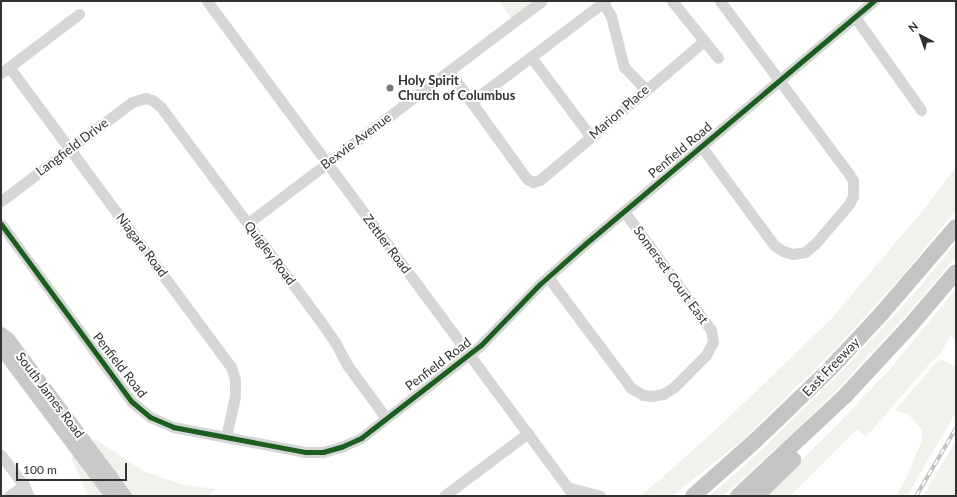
<!DOCTYPE html>
<html>
<head>
<meta charset="utf-8">
<style>
	body { margin:0 }
	#map { position:relative; width:957px; height:497px; overflow:hidden; background:#fff; font-family:Lato,sans-serif }
	div>[style] { position:absolute }
	.green>* { inset:0; background:#f0f3ec }
	.minor>* { height:11px; margin:-5.5px; padding:0 5.5px; transform-origin:5.5px; border-radius:5.5px; background:#d6d6d6 }
	.major>* { height:14px; margin:-7px; padding:0 7px; transform-origin:7px; border-radius:7px; background:#c9c9c9 }
	.highway>* { height:16px; margin:-8px; padding:0 8px; transform-origin:8px; border-radius:8px; background:#c4c4c4 }
	.rail>* { height:3.5px; margin-top:-1.75px; transform-origin:0; background:repeating-linear-gradient(90deg,#fff 0 6px,#bebebe 0 12px); box-sizing:border-box; border-block:1px solid #bebebe }
	.cycleway>* { height:5px; margin:-2.5px; padding:0 2.5px; transform-origin:2.5px; border-radius:2.5px; background:#1b5e20 }
	.dots>* { width:11px; height:11px; translate:-50% -50%; box-sizing:border-box; border:2px solid #fff; border-radius:50% }
	span { translate:-50% -50%; white-space:nowrap; text-align:center; line-height:1.15; -webkit-text-stroke:4px #fff; paint-order:stroke }
	.poi-label { font-size:13px; color:#323232; font-weight:700 }
	.left { translate:0 -50%; text-align:left }
	.street-label { font-size:13px; color:#323232 }
	.frame { position:absolute; inset:0; border:2px solid #323232; pointer-events:none }
	.north { position:absolute; left:901px; top:16px; width:40px; height:40px; -webkit-text-stroke:3px #fff; paint-order:stroke; rotate:319deg; font-size:11px; font-weight:700; line-height:16px; text-align:center; color:#323232 }
	.north::after { content:''; display:block; margin:auto; width:14px; height:18px; background:#323232; clip-path:polygon(50% 0,100% 100%,50% 72%,0 100%) }
	.scale { position:absolute; left:16px; top:463px; width:111px; height:18px; box-sizing:border-box; border:2px solid #323232; border-top:0; padding-left:5px; font-size:12px; line-height:14px; white-space:nowrap; color:#323232; -webkit-text-stroke:3px #fff; paint-order:stroke }
</style>
</head>
<body>
<div id="map">
	<div class="green">
		<div style="clip-path:polygon(499px 1px,534px 1px,511px 18px)"></div>
		<div style="clip-path:polygon(956px 166px,956px 210px,898px 281px,835px 349px,745px 438px,672px 496px,641px 496px,721px 425px,833px 317px,929px 203px)"></div>
		<div style="clip-path:polygon(956px 242px,956px 257px,910px 311px,841px 386px,791px 435px,723px 496px,709px 496px,756px 455px,846px 367px,917px 290px)"></div>
		<div style="clip-path:polygon(956px 289px,956px 338px,950px 336px,940px 355px,932px 361px,866px 437px,857px 429px,790px 496px,765px 496px,829px 433px,890px 369px)"></div>
		<div style="clip-path:polygon(943px 360px,954px 366px,956px 364px,956px 412px,907px 496px,896px 496px,906px 479px,922px 440px,922px 430px,908px 414px,895px 410px,938px 361px)"></div>
		<div style="clip-path:polygon(95px 439px,143px 471px,184px 485px,216px 489px,208px 496px,135px 496px,91px 442px)"></div>
		<div style="clip-path:polygon(956px 440px,956px 496px,923px 496px)"></div>
		<div style="clip-path:polygon(75px 454px,103px 496px,88px 496px,71px 457px)"></div>
	</div>
	<div class="minor">
		<div style="left:207px;top:1px;width:616px;rotate:53.45deg"></div>
		<div style="left:602px;top:1px;width:17px;rotate:59deg"></div>
		<div style="left:611px;top:16px;width:53px;rotate:75.7deg"></div>
		<div style="left:624px;top:67px;width:30px;rotate:46deg"></div>
		<div style="left:672px;top:1px;width:73px;rotate:51.1deg"></div>
		<div style="left:855px;top:17px;width:114px;rotate:54.6deg"></div>
		<div style="left:531px;top:57px;width:100px;rotate:53.1deg"></div>
		<div style="left:9px;top:67px;width:373px;rotate:53.5deg"></div>
		<div style="left:231px;top:367px;width:13px;rotate:72deg"></div>
		<div style="left:235px;top:379px;width:17px;rotate:90deg"></div>
		<div style="left:235px;top:396px;width:42px;rotate:102.4deg"></div>
		<div style="left:449px;top:71px;width:133px;rotate:54.2deg"></div>
		<div style="left:527px;top:179px;width:7px;rotate:27deg"></div>
		<div style="left:533px;top:182px;width:7px;rotate:-16deg"></div>
		<div style="left:540px;top:180px;width:215px;rotate:-40.3deg"></div>
		<div style="left:1px;top:73px;width:98px;rotate:-37.1deg"></div>
		<div style="left:471px;top:102px;width:168px;rotate:-37deg"></div>
		<div style="left:701px;top:146px;width:123px;rotate:53.6deg"></div>
		<div style="left:774px;top:245px;width:11px;rotate:34deg"></div>
		<div style="left:783px;top:251px;width:10px;rotate:17deg"></div>
		<div style="left:793px;top:254px;width:12px;rotate:-9deg"></div>
		<div style="left:805px;top:252px;width:13px;rotate:-39deg"></div>
		<div style="left:815px;top:244px;width:52px;rotate:-49.6deg"></div>
		<div style="left:849px;top:204px;width:9px;rotate:-63deg"></div>
		<div style="left:853px;top:196px;width:16px;rotate:-90deg"></div>
		<div style="left:853px;top:180px;width:7px;rotate:-124deg"></div>
		<div style="left:849px;top:174px;width:216px;rotate:-126.7deg"></div>
		<div style="left:1px;top:201px;width:164px;rotate:-37.1deg"></div>
		<div style="left:132px;top:102px;width:14px;rotate:-17deg"></div>
		<div style="left:145px;top:98px;width:7px;rotate:16deg"></div>
		<div style="left:152px;top:100px;width:10px;rotate:37deg"></div>
		<div style="left:160px;top:106px;width:15px;rotate:53deg"></div>
		<div style="left:169px;top:118px;width:254px;rotate:53.3deg"></div>
		<div style="left:321px;top:322px;width:24px;rotate:55deg"></div>
		<div style="left:335px;top:342px;width:27px;rotate:62deg"></div>
		<div style="left:348px;top:366px;width:64px;rotate:53.8deg"></div>
		<div style="left:248px;top:223px;width:368px;rotate:-37.1deg"></div>
		<div style="left:1px;top:224px;width:220px;rotate:53.7deg"></div>
		<div style="left:131px;top:401px;width:25px;rotate:40deg"></div>
		<div style="left:150px;top:417px;width:25px;rotate:23deg"></div>
		<div style="left:173px;top:427px;width:134px;rotate:10.7deg"></div>
		<div style="left:305px;top:452px;width:18px"></div>
		<div style="left:323px;top:452px;width:19px;rotate:-16deg"></div>
		<div style="left:341px;top:447px;width:22px;rotate:-24deg"></div>
		<div style="left:361px;top:438px;width:152px;rotate:-37.8deg"></div>
		<div style="left:481px;top:345px;width:85px;rotate:-46deg"></div>
		<div style="left:540px;top:284px;width:60px;rotate:-41.6deg"></div>
		<div style="left:585px;top:244px;width:378px;rotate:-40.1deg"></div>
		<div style="left:548px;top:277px;width:139px;rotate:53.2deg"></div>
		<div style="left:631px;top:388px;width:14px;rotate:30deg"></div>
		<div style="left:643px;top:395px;width:8px;rotate:7deg"></div>
		<div style="left:651px;top:396px;width:12px;rotate:-9deg"></div>
		<div style="left:663px;top:394px;width:13px;rotate:-32deg"></div>
		<div style="left:674px;top:387px;width:45px;rotate:-45deg"></div>
		<div style="left:706px;top:355px;width:15px;rotate:-62deg"></div>
		<div style="left:713px;top:342px;width:12px;rotate:-99deg"></div>
		<div style="left:711px;top:330px;width:147px;rotate:-126.2deg"></div>
		<div style="left:1px;top:455px;width:38px;rotate:53deg"></div>
		<div style="left:24px;top:485px;width:12px;rotate:66deg"></div>
		<div style="left:567px;top:487px;width:34px;rotate:15deg"></div>
		<div style="left:9px;top:496px;width:19px;rotate:-36deg"></div>
		<div style="left:444px;top:496px;width:105px;rotate:-36.9deg"></div>
	</div>
	<div class="major">
		<div style="left:1px;top:334px;width:9px;rotate:36deg"></div>
		<div style="left:8px;top:339px;width:196px;rotate:53.3deg"></div>
		<div style="left:1px;top:348px;width:185px;rotate:53.1deg"></div>
	</div>
	<div class="highway">
		<div style="left:693px;top:496px;width:84px;rotate:-41.6deg"></div>
		<div style="left:756px;top:440px;width:100px;rotate:-43.8deg"></div>
		<div style="left:828px;top:371px;width:79px;rotate:-47deg"></div>
		<div style="left:882px;top:313px;width:113px;rotate:-49.3deg"></div>
		<div style="left:738px;top:496px;width:146px;rotate:-43.1deg"></div>
		<div style="left:845px;top:396px;width:94px;rotate:-47.2deg"></div>
		<div style="left:909px;top:327px;width:72px;rotate:-49.5deg"></div>
		<div style="left:756px;top:496px;width:52px;rotate:-44.2deg"></div>
	</div>
	<div class="rail">
		<div style="left:916px;top:496px;width:79px;rotate:-59.5deg"></div>
	</div>
	<div class="cycleway">
		<div style="left:1px;top:224px;width:220px;rotate:53.7deg"></div>
		<div style="left:131px;top:401px;width:25px;rotate:40deg"></div>
		<div style="left:150px;top:417px;width:25px;rotate:23deg"></div>
		<div style="left:173px;top:427px;width:134px;rotate:10.7deg"></div>
		<div style="left:305px;top:452px;width:18px"></div>
		<div style="left:323px;top:452px;width:19px;rotate:-16deg"></div>
		<div style="left:341px;top:447px;width:22px;rotate:-24deg"></div>
		<div style="left:361px;top:438px;width:152px;rotate:-37.8deg"></div>
		<div style="left:481px;top:345px;width:85px;rotate:-46deg"></div>
		<div style="left:540px;top:284px;width:60px;rotate:-41.6deg"></div>
		<div style="left:585px;top:244px;width:378px;rotate:-40.1deg"></div>
	</div>
	<div class="dots">
		<div style="left:390px;top:88px;background:#7a7a7a"></div>
	</div>
	<div class="poi-label">
		<span class="left" style="left:398px;top:88px">Holy Spirit<br>Church of Columbus</span>
	</div>
	<div class="street-label">
		<span style="left:619px;top:112px;rotate:-41deg">Marion Place</span>
		<span style="left:356px;top:141px;rotate:-37deg">Bexvie Avenue</span>
		<span style="left:72px;top:147px;rotate:-37deg">Langfield Drive</span>
		<span style="left:680px;top:150px;rotate:-40deg">Penfield Road</span>
		<span style="left:387px;top:244px;rotate:53deg">Zettler Road</span>
		<span style="left:142px;top:245px;rotate:53deg">Niagara Road</span>
		<span style="left:270px;top:253px;rotate:53deg">Quigley Road</span>
		<span style="left:671px;top:275px;rotate:54deg">Somerset Court East</span>
		<span style="left:438px;top:364px;rotate:-37deg">Penfield Road</span>
		<span style="left:120px;top:365px;rotate:52deg">Penfield Road</span>
		<span style="left:831px;top:367px;rotate:-46deg">East Freeway</span>
		<span style="left:50px;top:395px;rotate:53deg">South James Road</span>
	</div>
	<div class="frame"></div>
	<div class="north">N</div>
	<div class="scale">100 m</div>
</div>
</body>
</html>
